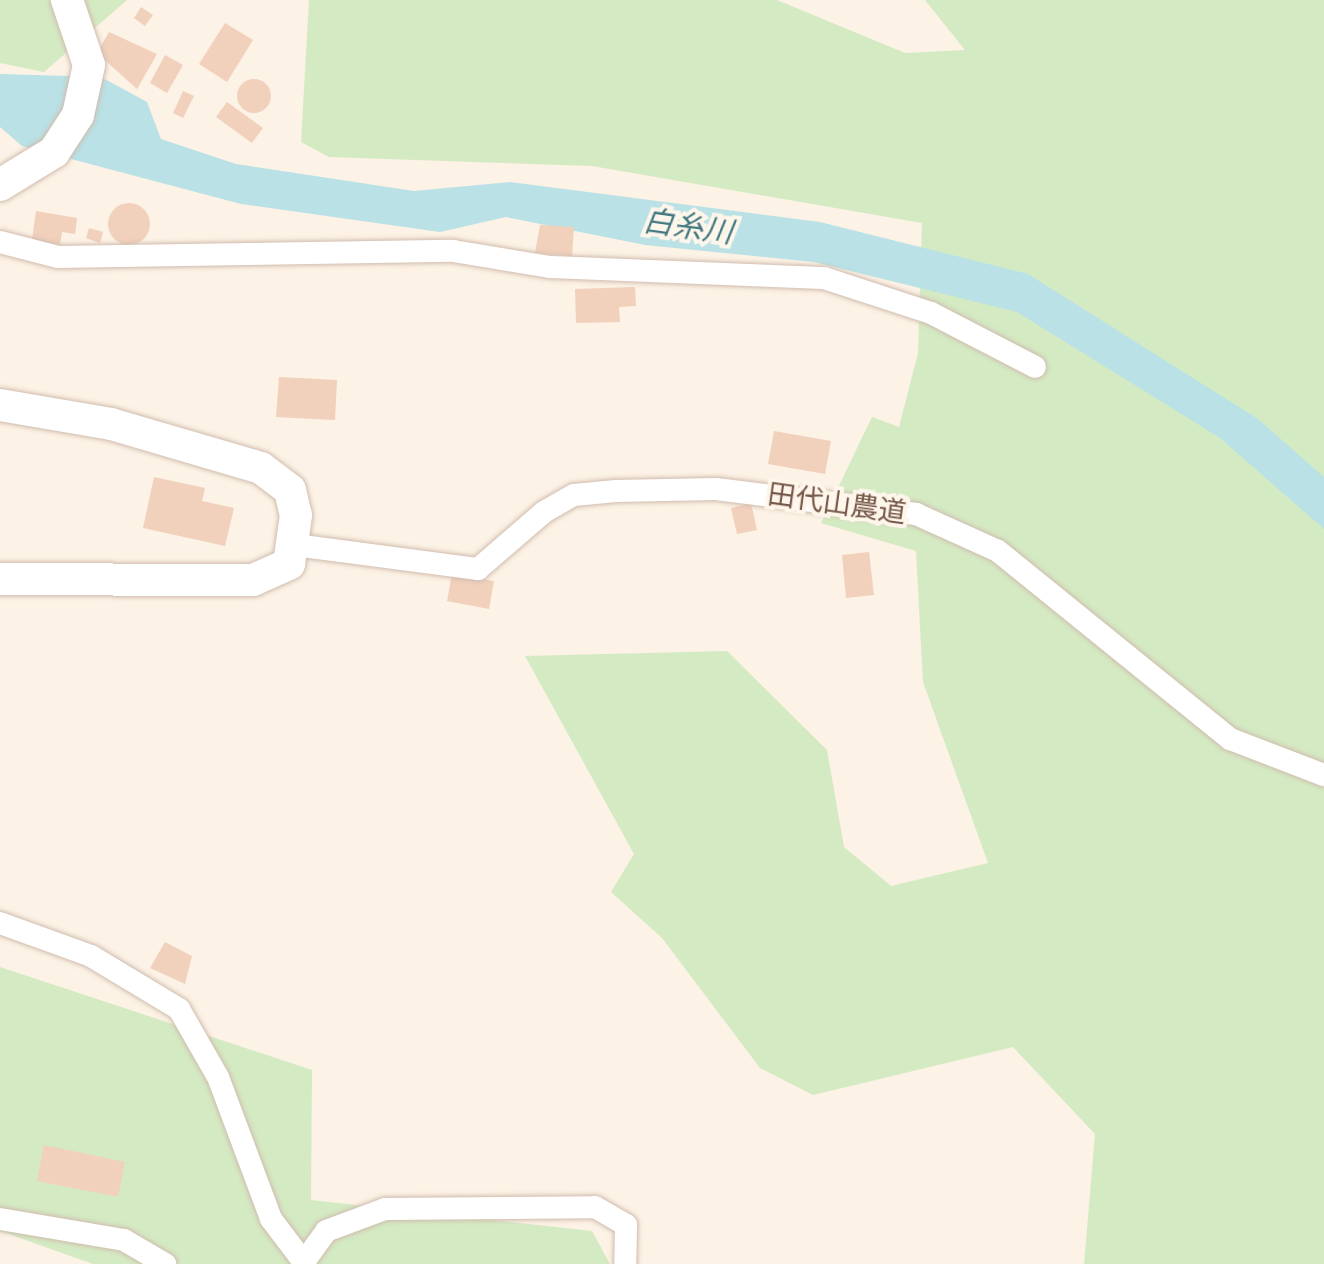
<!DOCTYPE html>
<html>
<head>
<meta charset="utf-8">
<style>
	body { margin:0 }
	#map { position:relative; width:1324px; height:1264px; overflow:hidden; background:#fcf2e5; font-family:Helvetica,"Noto Sans JP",sans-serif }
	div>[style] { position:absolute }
	.green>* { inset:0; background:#d4eac3 }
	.water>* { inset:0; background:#b9e1e6 }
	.building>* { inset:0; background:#f1d0bc }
	.round { border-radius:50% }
	.roads { filter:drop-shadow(0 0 2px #d0bcae) drop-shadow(0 0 2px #d0bcae) }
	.street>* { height:22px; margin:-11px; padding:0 11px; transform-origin:11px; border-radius:11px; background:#fff }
	.secondary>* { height:32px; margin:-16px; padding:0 16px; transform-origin:16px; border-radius:16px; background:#fff }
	span { translate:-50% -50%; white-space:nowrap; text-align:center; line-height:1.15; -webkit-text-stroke:8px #fff6eb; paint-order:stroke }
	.street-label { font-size:28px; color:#75584a }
	.water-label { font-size:30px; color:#417881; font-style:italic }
</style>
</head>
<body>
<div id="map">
	<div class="green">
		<div style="clip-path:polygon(0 0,127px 0,44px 72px,0 63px)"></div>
		<div style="clip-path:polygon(309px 0,777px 0,905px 53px,965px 50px,925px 0,1324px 0,1324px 1264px,1084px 1264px,1095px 1134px,1013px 1047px,813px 1095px,760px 1068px,662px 938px,611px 892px,634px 854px,525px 656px,727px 651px,827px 750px,844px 847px,891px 886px,988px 863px,923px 682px,916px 551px,821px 523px,872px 417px,899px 427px,918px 353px,922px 223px,592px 166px,329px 157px,301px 142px)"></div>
		<div style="clip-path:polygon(0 967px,312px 1070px,311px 1200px,592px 1231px,610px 1264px,93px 1264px,0 1231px)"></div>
	</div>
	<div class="water">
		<div style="clip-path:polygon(0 74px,101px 77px,147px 102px,161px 139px,236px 164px,414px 191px,510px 182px,820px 222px,1028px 274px,1258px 419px,1324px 477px,1324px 529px,1220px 438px,1017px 312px,814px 262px,645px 245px,506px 217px,440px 232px,241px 204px,22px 146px,0 127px)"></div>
	</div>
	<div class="building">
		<div style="clip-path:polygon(141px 7px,153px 15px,145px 26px,134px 18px)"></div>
		<div style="clip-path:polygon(225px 23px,253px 40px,227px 82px,199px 64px)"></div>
		<div style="clip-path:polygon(109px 32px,157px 54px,137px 89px,97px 53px)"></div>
		<div style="clip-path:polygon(165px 55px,183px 65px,167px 93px,150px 83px)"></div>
		<div class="round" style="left:237px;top:79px;width:34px;height:34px"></div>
		<div style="clip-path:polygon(183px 91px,194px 96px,183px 118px,173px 113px)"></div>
		<div style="clip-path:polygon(227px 102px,263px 128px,252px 143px,216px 117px)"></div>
		<div class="round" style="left:108px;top:203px;width:42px;height:42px"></div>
		<div style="clip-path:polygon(36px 211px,77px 218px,75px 234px,62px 232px,60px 245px,32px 240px)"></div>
		<div style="clip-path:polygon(540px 225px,574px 227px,572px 256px,535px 253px)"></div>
		<div style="clip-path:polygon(89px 228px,103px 232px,100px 243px,86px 238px)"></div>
		<div style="clip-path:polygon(635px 287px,636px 306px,619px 307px,620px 322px,576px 323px,575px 289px)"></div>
		<div style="clip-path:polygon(279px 377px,337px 380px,335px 420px,276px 417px)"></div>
		<div style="clip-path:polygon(774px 431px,831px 441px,825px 474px,768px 464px)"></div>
		<div style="clip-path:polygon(154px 477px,205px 488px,202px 501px,234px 508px,225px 546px,143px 528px)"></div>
		<div style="clip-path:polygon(751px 503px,757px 530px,737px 534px,731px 508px)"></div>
		<div style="clip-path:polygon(869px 552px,874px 595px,846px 598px,842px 555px)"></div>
		<div style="clip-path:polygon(452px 574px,494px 581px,489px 609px,447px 601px)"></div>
		<div style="clip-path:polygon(165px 942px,192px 956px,185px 984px,150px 968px)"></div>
		<div style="clip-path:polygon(44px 1145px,125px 1162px,118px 1197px,37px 1181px)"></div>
	</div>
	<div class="roads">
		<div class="street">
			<div style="left:0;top:242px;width:60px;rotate:14.5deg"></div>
			<div style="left:58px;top:257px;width:395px;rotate:-0.9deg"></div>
			<div style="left:453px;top:251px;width:98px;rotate:9.4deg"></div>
			<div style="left:550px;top:267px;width:274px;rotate:2.3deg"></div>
			<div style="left:824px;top:278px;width:113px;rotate:18.1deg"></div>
			<div style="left:931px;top:313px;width:117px;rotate:27.4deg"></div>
			<div style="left:295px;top:545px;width:185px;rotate:7.5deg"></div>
			<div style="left:478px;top:569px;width:87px;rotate:-40.8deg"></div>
			<div style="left:544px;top:512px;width:34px;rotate:-30deg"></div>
			<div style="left:574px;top:495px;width:42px;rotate:-5.4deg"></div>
			<div style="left:616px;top:491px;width:100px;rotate:-1.1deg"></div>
			<div style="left:716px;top:489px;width:202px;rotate:7.1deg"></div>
			<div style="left:916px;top:514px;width:90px;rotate:24.3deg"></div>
			<div style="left:998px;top:551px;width:299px;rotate:39deg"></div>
			<div style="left:1230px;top:739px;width:101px;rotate:21deg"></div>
			<div style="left:0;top:923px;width:97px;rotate:19.9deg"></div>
			<div style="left:91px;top:956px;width:103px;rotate:31.1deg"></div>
			<div style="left:179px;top:1009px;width:78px;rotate:60.2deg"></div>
			<div style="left:218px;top:1077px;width:152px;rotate:69.5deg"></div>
			<div style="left:271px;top:1219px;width:56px;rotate:52.9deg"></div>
			<div style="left:0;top:1219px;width:126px;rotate:9.6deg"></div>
			<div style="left:124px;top:1240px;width:48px;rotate:30.3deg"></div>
			<div style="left:306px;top:1259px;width:34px;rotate:-54deg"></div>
			<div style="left:326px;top:1231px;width:63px;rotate:-20.4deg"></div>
			<div style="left:385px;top:1209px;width:210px;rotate:-0.5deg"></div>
			<div style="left:595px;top:1207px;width:36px;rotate:30deg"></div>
			<div style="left:626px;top:1225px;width:39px;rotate:91deg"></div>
		</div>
		<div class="secondary">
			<div style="left:0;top:185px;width:63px;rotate:-31.4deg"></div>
			<div style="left:54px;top:152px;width:44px;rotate:-57deg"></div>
			<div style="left:78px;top:115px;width:51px;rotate:-77.6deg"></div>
			<div style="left:89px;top:65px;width:69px;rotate:-108.7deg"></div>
			<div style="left:0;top:405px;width:113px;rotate:9.7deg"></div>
			<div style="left:111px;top:424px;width:156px;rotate:16.3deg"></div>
			<div style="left:261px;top:468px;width:36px;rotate:37deg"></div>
			<div style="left:290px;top:490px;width:26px;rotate:77deg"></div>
			<div style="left:296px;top:515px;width:49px;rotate:98.1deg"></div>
			<div style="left:289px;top:564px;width:39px;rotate:156deg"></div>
			<div style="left:253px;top:580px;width:253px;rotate:-179.8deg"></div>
		</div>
	</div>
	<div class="street-label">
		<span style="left:837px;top:504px;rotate:8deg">田代山農道</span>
	</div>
	<div class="water-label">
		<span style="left:688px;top:227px;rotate:8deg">白糸川</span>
	</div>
</div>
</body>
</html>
